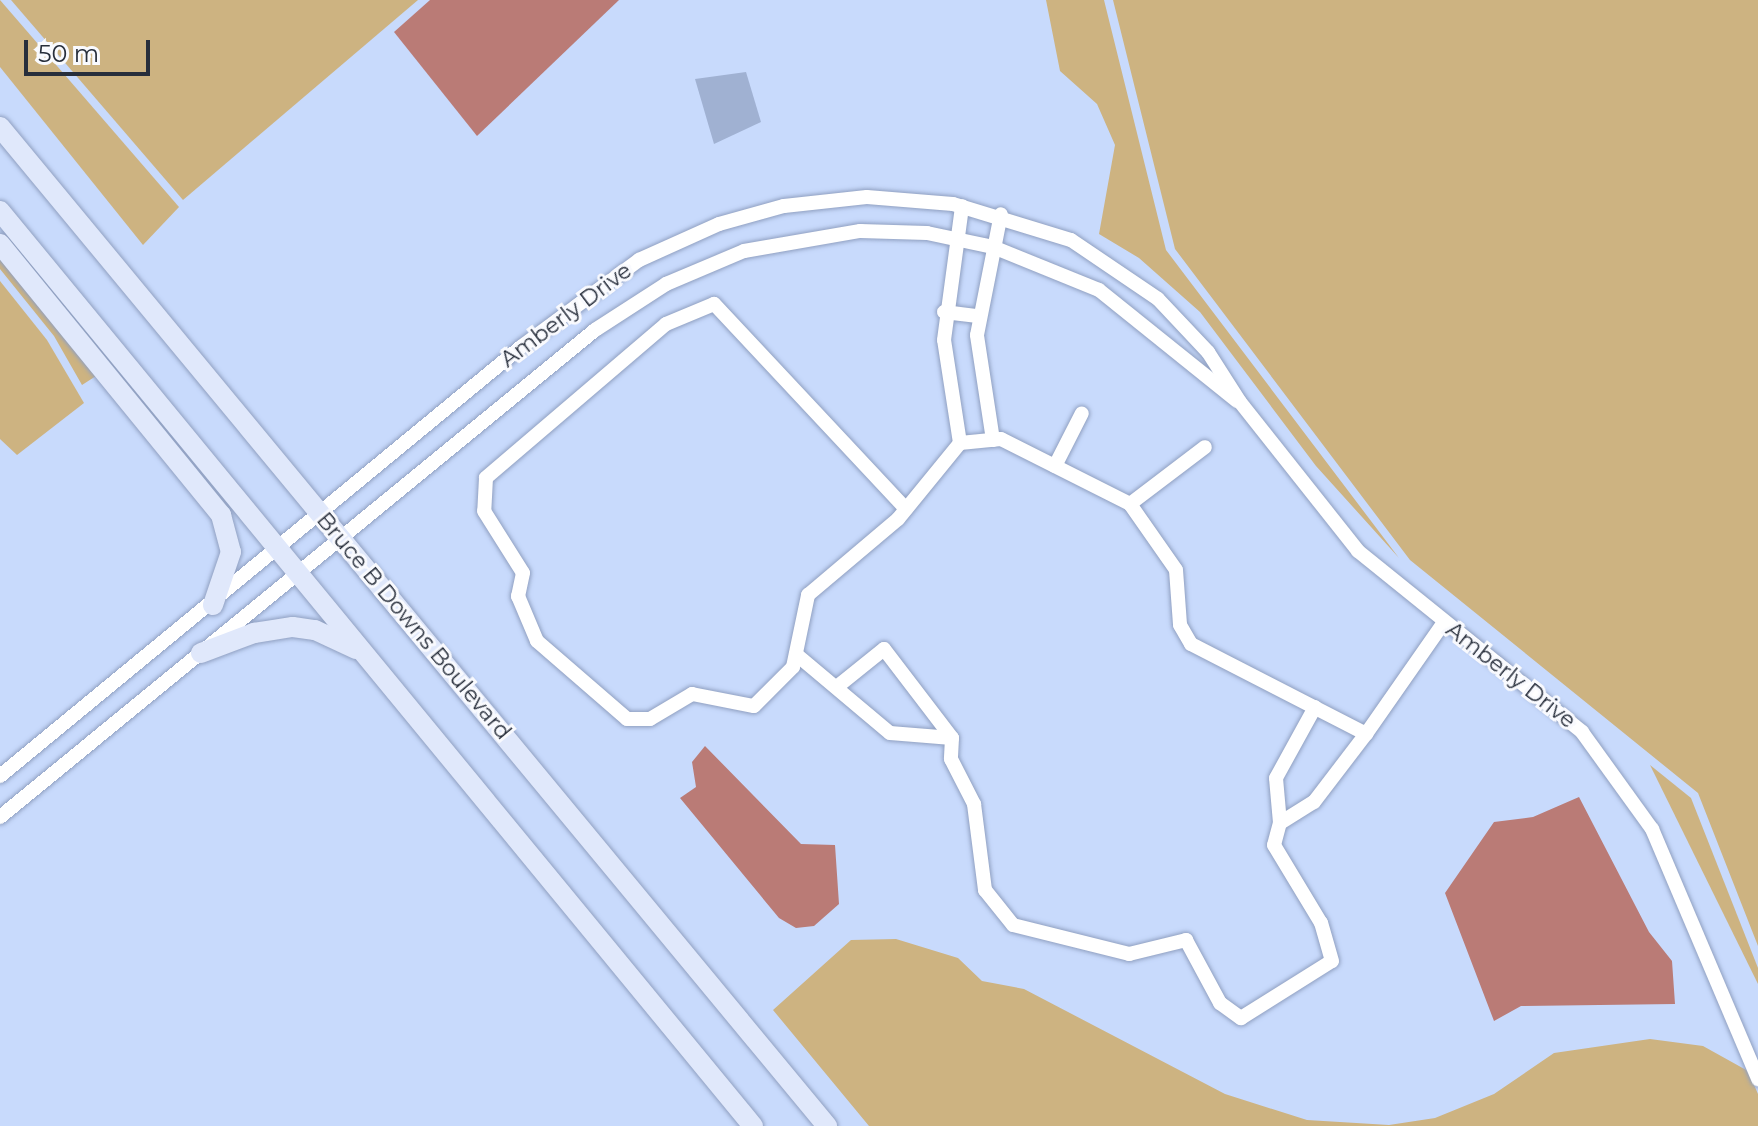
<!DOCTYPE html>
<html>
<head>
<meta charset="utf-8">
<style>
	body { margin:0 }
	#map { position:relative; width:1758px; height:1126px; overflow:hidden; background:#c8dafc; font-family:Montserrat,sans-serif }
	div>[style] { position:absolute }
	.green>* { inset:0; background:#cdb381 }
	.water>* { inset:0; background:#ba7b76 }
	.building>* { inset:0; background:#a0b1d2 }
	.roads { filter:drop-shadow(0 0 2px #90a0c1) drop-shadow(0 0 2px #90a0c1) }
	.minor>* { height:14px; margin:-7px; padding:0 7px; transform-origin:7px; border-radius:7px; background:#fff }
	.secondary>* { height:20px; margin:-10px; padding:0 10px; transform-origin:10px; border-radius:10px; background:#e0e8fb }
	span { translate:-50% -50%; white-space:nowrap; text-align:center; line-height:1.15; -webkit-text-stroke:6px #f9fafe; paint-order:stroke }
	.street-label { font-size:22px; color:#272e3b }
	.scale { position:absolute; left:24px; top:40px; width:126px; height:36px; box-sizing:border-box; border:4px solid #272e3b; border-top:0; padding-left:10px; font-size:24px; line-height:28px; white-space:nowrap; color:#272e3b; -webkit-text-stroke:6px #f9fafe; paint-order:stroke }
</style>
</head>
<body>
<div id="map">
	<div class="green">
		<div style="clip-path:polygon(0 0,179px 207px,143px 245px,0 67px)"></div>
		<div style="clip-path:polygon(11px 0,418px 0,183px 200px)"></div>
		<div style="clip-path:polygon(1046px 0,1104px 0,1166px 250px,1399px 558px,1316px 466px,1200px 312px,1139px 258px,1099px 234px,1115px 145px,1097px 104px,1060px 71px)"></div>
		<div style="clip-path:polygon(1113px 0,1758px 0,1758px 946px,1698px 793px,1410px 560px,1175px 249px)"></div>
		<div style="clip-path:polygon(0 259px,96px 376px,82px 385px,54px 336px,0 269px)"></div>
		<div style="clip-path:polygon(0 281px,47px 340px,84px 403px,17px 455px,0 439px)"></div>
		<div style="clip-path:polygon(1650px 765px,1691px 798px,1758px 968px,1758px 984px)"></div>
		<div style="clip-path:polygon(896px 939px,958px 958px,982px 981px,1024px 989px,1225px 1094px,1307px 1120px,1389px 1125px,1435px 1118px,1494px 1094px,1554px 1053px,1650px 1039px,1703px 1046px,1748px 1071px,1758px 1094px,1758px 1126px,869px 1126px,773px 1010px,851px 940px)"></div>
	</div>
	<div class="water">
		<div style="clip-path:polygon(430px 0,619px 0,477px 136px,394px 32px)"></div>
		<div style="clip-path:polygon(705px 746px,801px 844px,835px 845px,839px 904px,814px 926px,796px 928px,779px 918px,680px 798px,696px 787px,692px 762px)"></div>
		<div style="clip-path:polygon(1579px 797px,1649px 932px,1672px 961px,1675px 1004px,1521px 1006px,1494px 1021px,1445px 893px,1494px 822px,1533px 817px)"></div>
	</div>
	<div class="building">
		<div style="clip-path:polygon(746px 72px,761px 122px,714px 144px,695px 79px)"></div>
	</div>
	<div class="roads">
		<div class="minor">
			<div style="left:944px;top:312px;width:34px;rotate:7deg"></div>
			<div style="left:993px;top:440px;width:106px;rotate:-98.7deg"></div>
			<div style="left:977px;top:335px;width:123px;rotate:-78.8deg"></div>
			<div style="left:960px;top:443px;width:104px;rotate:-98.8deg"></div>
			<div style="left:944px;top:340px;width:135px;rotate:-82.3deg"></div>
			<div style="left:1055px;top:466px;width:59px;rotate:-63deg"></div>
			<div style="left:1130px;top:504px;width:94px;rotate:-37.2deg"></div>
			<div style="left:906px;top:509px;width:281px;rotate:-133.1deg"></div>
			<div style="left:714px;top:304px;width:52px;rotate:157.4deg"></div>
			<div style="left:666px;top:324px;width:237px;rotate:139.5deg"></div>
			<div style="left:486px;top:478px;width:33px;rotate:93deg"></div>
			<div style="left:484px;top:511px;width:73px;rotate:57.8deg"></div>
			<div style="left:523px;top:573px;width:24px;rotate:102deg"></div>
			<div style="left:518px;top:596px;width:49px;rotate:67.1deg"></div>
			<div style="left:537px;top:641px;width:119px;rotate:40.9deg"></div>
			<div style="left:627px;top:719px;width:23px"></div>
			<div style="left:650px;top:719px;width:49px;rotate:-30.8deg"></div>
			<div style="left:692px;top:694px;width:63px;rotate:11deg"></div>
			<div style="left:754px;top:706px;width:55px;rotate:-45deg"></div>
			<div style="left:793px;top:667px;width:74px;rotate:-78.2deg"></div>
			<div style="left:808px;top:595px;width:118px;rotate:-40.2deg"></div>
			<div style="left:898px;top:519px;width:98px;rotate:-50.8deg"></div>
			<div style="left:960px;top:443px;width:41px;rotate:-5.6deg"></div>
			<div style="left:1001px;top:439px;width:144px;rotate:26.7deg"></div>
			<div style="left:1130px;top:504px;width:80px;rotate:55.1deg"></div>
			<div style="left:1176px;top:570px;width:55px;rotate:85.8deg"></div>
			<div style="left:1180px;top:625px;width:22px;rotate:60deg"></div>
			<div style="left:1191px;top:644px;width:197px;rotate:27.2deg"></div>
			<div style="left:1366px;top:734px;width:136px;rotate:-55.1deg"></div>
			<div style="left:797px;top:655px;width:121px;rotate:40deg"></div>
			<div style="left:890px;top:733px;width:62px;rotate:4.6deg"></div>
			<div style="left:952px;top:738px;width:21px;rotate:93deg"></div>
			<div style="left:951px;top:759px;width:51px;rotate:62.9deg"></div>
			<div style="left:974px;top:804px;width:87px;rotate:82.7deg"></div>
			<div style="left:985px;top:890px;width:45px;rotate:51.3deg"></div>
			<div style="left:1013px;top:925px;width:120px;rotate:14deg"></div>
			<div style="left:1129px;top:954px;width:59px;rotate:-13.8deg"></div>
			<div style="left:1186px;top:940px;width:72px;rotate:61.6deg"></div>
			<div style="left:1220px;top:1003px;width:26px;rotate:36deg"></div>
			<div style="left:1241px;top:1018px;width:107px;rotate:-32.1deg"></div>
			<div style="left:1332px;top:961px;width:40px;rotate:-106deg"></div>
			<div style="left:1321px;top:923px;width:91px;rotate:-121.1deg"></div>
			<div style="left:1274px;top:845px;width:23px;rotate:-75deg"></div>
			<div style="left:1280px;top:823px;width:45px;rotate:-95.1deg"></div>
			<div style="left:1276px;top:778px;width:81px;rotate:-61.2deg"></div>
			<div style="left:838px;top:686px;width:59px;rotate:-38.8deg"></div>
			<div style="left:884px;top:649px;width:112px;rotate:52.6deg"></div>
			<div style="left:0;top:776px;width:675px;rotate:-39.47deg"></div>
			<div style="left:521px;top:347px;width:147px;rotate:-36.4deg"></div>
			<div style="left:639px;top:260px;width:88px;rotate:-24.2deg"></div>
			<div style="left:719px;top:224px;width:67px;rotate:-15.5deg"></div>
			<div style="left:784px;top:206px;width:83px;rotate:-6.2deg"></div>
			<div style="left:867px;top:197px;width:86px;rotate:4.7deg"></div>
			<div style="left:953px;top:204px;width:123px;rotate:17deg"></div>
			<div style="left:1071px;top:240px;width:105px;rotate:34.1deg"></div>
			<div style="left:1158px;top:299px;width:73px;rotate:46.7deg"></div>
			<div style="left:1208px;top:352px;width:59px;rotate:57.4deg"></div>
			<div style="left:1240px;top:402px;width:190px;rotate:51.6deg"></div>
			<div style="left:1358px;top:551px;width:288px;rotate:38.9deg"></div>
			<div style="left:1582px;top:732px;width:120px;rotate:54.2deg"></div>
			<div style="left:1652px;top:829px;width:272px;rotate:67deg"></div>
			<div style="left:0;top:817px;width:769px;rotate:-39.3deg"></div>
			<div style="left:595px;top:330px;width:85px;rotate:-32.9deg"></div>
			<div style="left:666px;top:284px;width:85px;rotate:-22.9deg"></div>
			<div style="left:744px;top:251px;width:118px;rotate:-9.8deg"></div>
			<div style="left:860px;top:231px;width:67px;rotate:1.7deg"></div>
			<div style="left:927px;top:233px;width:67px;rotate:12deg"></div>
			<div style="left:993px;top:247px;width:114px;rotate:22.1deg"></div>
			<div style="left:1099px;top:290px;width:177px;rotate:38.8deg"></div>
			<div style="left:1280px;top:823px;width:40px;rotate:-32deg"></div>
			<div style="left:1314px;top:802px;width:86px;rotate:-52.6deg"></div>
		</div>
		<div class="secondary">
			<div style="left:0;top:127px;width:1297px;rotate:50.38deg"></div>
			<div style="left:0;top:211px;width:1185px;rotate:50.55deg"></div>
			<div style="left:0;top:244px;width:350px;rotate:50.8deg"></div>
			<div style="left:221px;top:515px;width:38px;rotate:75deg"></div>
			<div style="left:231px;top:552px;width:56px;rotate:108.8deg"></div>
			<div style="left:201px;top:653px;width:57px;rotate:-20.7deg"></div>
			<div style="left:254px;top:633px;width:39px;rotate:-9deg"></div>
			<div style="left:293px;top:627px;width:22px;rotate:8deg"></div>
			<div style="left:315px;top:630px;width:45px;rotate:24.9deg"></div>
		</div>
	</div>
	<div class="street-label">
		<span style="left:566px;top:315px;rotate:-37deg">Amberly Drive</span>
		<span style="left:414px;top:626px;rotate:50deg">Bruce B Downs Boulevard</span>
		<span style="left:1511px;top:675px;rotate:38deg">Amberly Drive</span>
	</div>
	<div class="scale">50 m</div>
</div>
</body>
</html>
